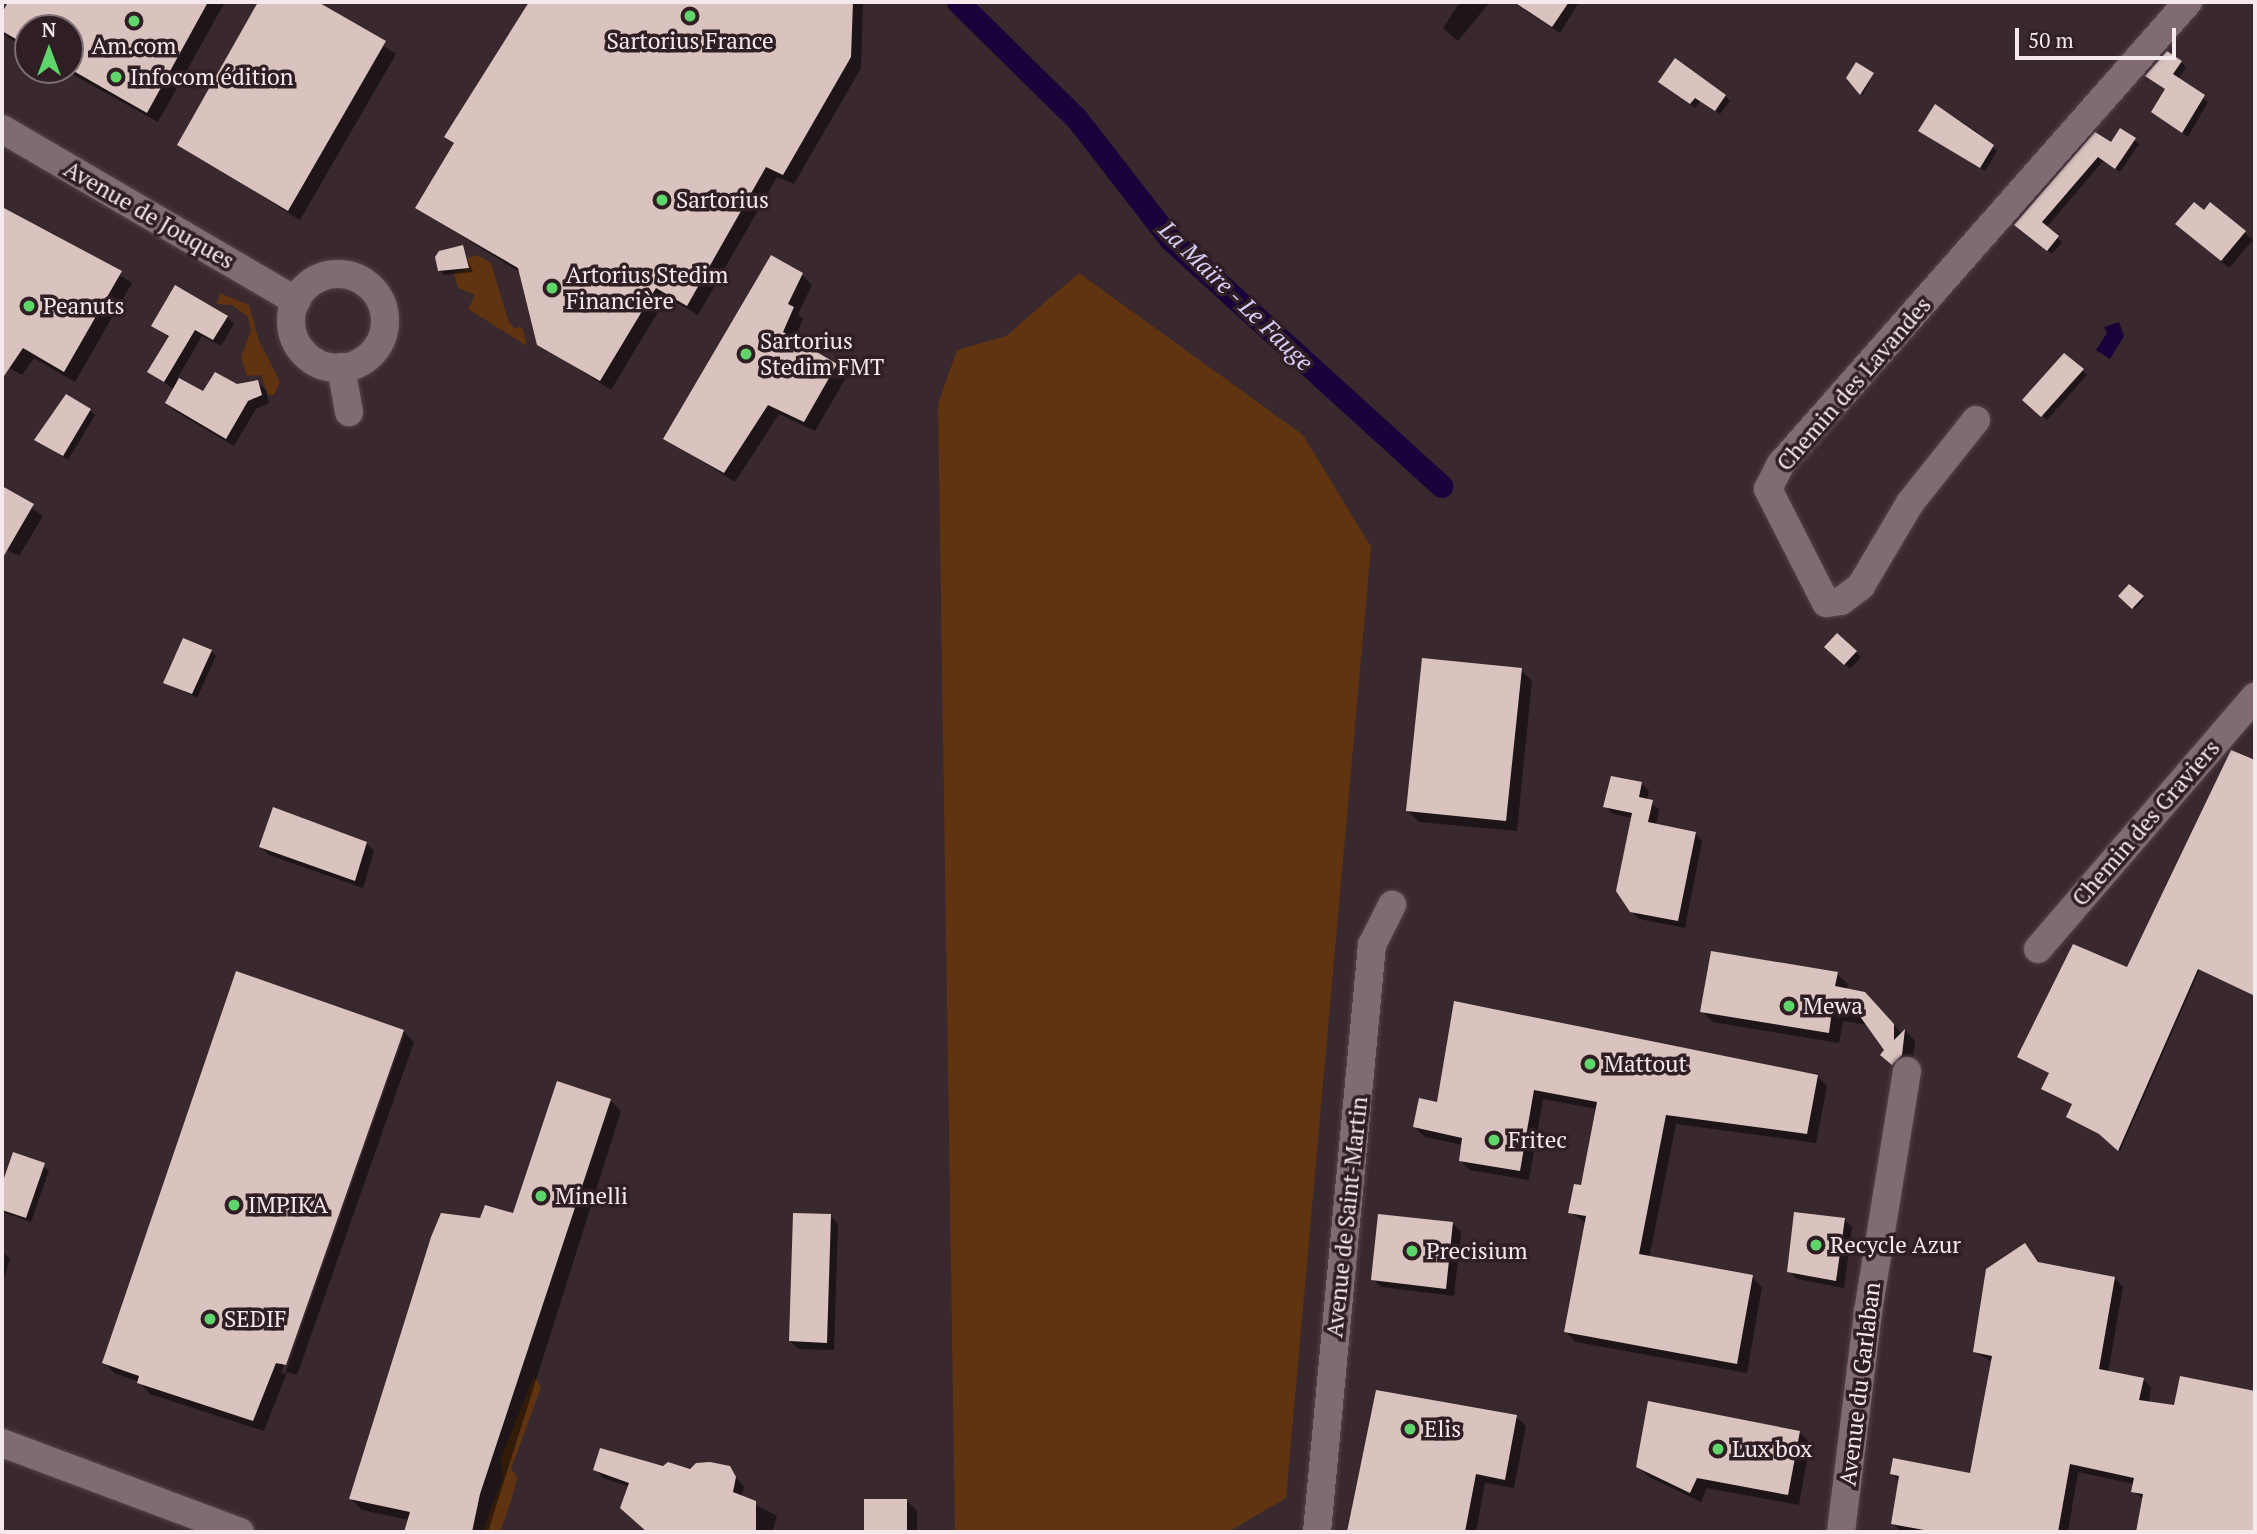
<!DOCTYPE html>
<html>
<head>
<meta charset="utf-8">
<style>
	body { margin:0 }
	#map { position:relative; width:2257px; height:1534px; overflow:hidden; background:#39282e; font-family:"PT Serif",serif }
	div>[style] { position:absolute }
	.green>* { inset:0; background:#613411 }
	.water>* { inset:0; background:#1a033b }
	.shadow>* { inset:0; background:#0007 }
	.canal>* { height:23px; margin:-11.5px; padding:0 11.5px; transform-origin:11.5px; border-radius:11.5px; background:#1a033b }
	.building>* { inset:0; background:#dac2bf }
	.roads { filter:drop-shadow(0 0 2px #53444a) drop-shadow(0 0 2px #53444a) }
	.minor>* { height:28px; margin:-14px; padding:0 14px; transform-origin:14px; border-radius:14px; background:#806b73 }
	.minor>.ring { margin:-14px; padding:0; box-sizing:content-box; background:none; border:28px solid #806b73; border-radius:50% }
	.dots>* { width:19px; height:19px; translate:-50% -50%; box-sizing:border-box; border:4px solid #2f1e24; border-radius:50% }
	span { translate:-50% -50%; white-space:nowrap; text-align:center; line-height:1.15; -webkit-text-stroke:7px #2f1e24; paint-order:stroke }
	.poi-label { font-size:23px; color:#f5e9ed }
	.left { translate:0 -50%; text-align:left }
	.street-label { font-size:23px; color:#f5e9ed }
	.water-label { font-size:24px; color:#d7cefa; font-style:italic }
	.frame { position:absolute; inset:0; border:4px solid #f5e9ed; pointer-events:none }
	.north { position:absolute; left:14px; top:14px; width:70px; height:70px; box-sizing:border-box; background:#2f1e24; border:2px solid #7e6f74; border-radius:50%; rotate:0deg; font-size:19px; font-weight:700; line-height:28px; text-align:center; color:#f5e9ed }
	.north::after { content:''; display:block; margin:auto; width:24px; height:32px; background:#5fd56b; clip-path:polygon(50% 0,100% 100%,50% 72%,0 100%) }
	.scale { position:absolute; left:2015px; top:28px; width:161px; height:32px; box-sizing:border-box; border:4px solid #f5e9ed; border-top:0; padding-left:9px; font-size:21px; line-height:24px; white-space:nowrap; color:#f5e9ed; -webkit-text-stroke:5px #2f1e24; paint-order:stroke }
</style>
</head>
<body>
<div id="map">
	<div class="green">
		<div style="clip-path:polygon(477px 255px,491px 263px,508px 320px,514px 328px,522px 327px,527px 346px,468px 309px,475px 295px,458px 288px,454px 273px,468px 269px,466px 259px)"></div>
		<div style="clip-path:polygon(1079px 273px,1303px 435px,1371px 547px,1286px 1498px,1228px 1532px,955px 1532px,938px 404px,957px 350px,1006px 336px)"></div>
		<div style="clip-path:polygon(220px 293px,249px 305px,259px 341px,280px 382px,274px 395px,268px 395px,261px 375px,247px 376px,241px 357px,251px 331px,248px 317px,232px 305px,217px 304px)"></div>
		<div style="clip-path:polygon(534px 1376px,541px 1387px,511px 1469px,517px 1477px,512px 1498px,500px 1532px,482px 1532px,503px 1477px,500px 1461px)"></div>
	</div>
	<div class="water">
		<div style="clip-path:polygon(2119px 322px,2124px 336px,2110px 359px,2096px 350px,2107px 333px,2104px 327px)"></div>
	</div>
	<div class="shadow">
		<div style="clip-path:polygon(10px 2px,225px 2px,158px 122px,65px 70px,70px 70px,70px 28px,28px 28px,28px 49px,7px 37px,2px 32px,2px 16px)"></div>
		<div style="clip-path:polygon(260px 2px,314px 2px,396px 54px,300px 220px,179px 144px)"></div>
		<div style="clip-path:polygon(531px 2px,863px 2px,861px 68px,794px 184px,777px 177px,698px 315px,667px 297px,611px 390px,539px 344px,521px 273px,417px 208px,455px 145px,446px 137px)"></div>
		<div style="clip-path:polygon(1460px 2px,1490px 2px,1458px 41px,1443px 28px)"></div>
		<div style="clip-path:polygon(1512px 2px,1579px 2px,1560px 33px)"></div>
		<div style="clip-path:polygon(2181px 62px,2186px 67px,2178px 80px,2208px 102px,2188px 137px,2153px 112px,2166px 90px,2147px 76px)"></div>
		<div style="clip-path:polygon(1873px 74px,1863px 95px,1848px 78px)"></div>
		<div style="clip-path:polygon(1665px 86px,1725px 96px,1730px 101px,1720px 114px,1700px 101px,1695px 108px)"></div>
		<div style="clip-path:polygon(1936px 106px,1976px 131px,1997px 151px,1985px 171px,1925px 135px)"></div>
		<div style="clip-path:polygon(2134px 140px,2139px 144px,2120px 172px,2103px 161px,2046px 228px,2062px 242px,2052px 254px,2021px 229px,2111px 144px)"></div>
		<div style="clip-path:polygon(2210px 205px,2253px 240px,2229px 268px,2186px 232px)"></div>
		<div style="clip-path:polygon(9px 213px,49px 236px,51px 232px,132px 283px,75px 382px,34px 358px,22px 375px,2px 364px,2px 224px)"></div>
		<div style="clip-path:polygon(462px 247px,473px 272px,444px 275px,439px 270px)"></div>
		<div style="clip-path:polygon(802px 275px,812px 285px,798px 314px,803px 319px,794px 340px,847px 376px,815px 431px,779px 414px,735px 482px,665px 438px)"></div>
		<div style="clip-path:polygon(227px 317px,234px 324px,221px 346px,202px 336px,177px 379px,204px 393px,258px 382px,266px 390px,269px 403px,256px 409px,234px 446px,175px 411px,167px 403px,175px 390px,150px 372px,170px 338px,153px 326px)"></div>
		<div style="clip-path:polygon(2082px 370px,2087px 375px,2047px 420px,2025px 400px)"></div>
		<div style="clip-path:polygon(90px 410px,95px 415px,68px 460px,37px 440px,52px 413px)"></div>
		<div style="clip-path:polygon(2px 487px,43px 516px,19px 556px,2px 547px)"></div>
		<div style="clip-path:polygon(2129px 586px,2144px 599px,2135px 609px,2120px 596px)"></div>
		<div style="clip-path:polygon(1837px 635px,1861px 657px,1850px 669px,1826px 646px)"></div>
		<div style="clip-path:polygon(211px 651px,216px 656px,197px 698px,165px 682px)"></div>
		<div style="clip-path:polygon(1521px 670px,1532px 681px,1517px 831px,1419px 822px,1408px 811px)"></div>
		<div style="clip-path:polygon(2232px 752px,2255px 762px,2255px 996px,2200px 969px,2120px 1151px,2103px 1135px,2128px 969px)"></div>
		<div style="clip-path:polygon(1642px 784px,1649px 791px,1647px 800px,1659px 809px,1656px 825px,1695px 833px,1702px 841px,1685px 928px,1639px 919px,1631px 911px,1633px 818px,1613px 814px,1605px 806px)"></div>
		<div style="clip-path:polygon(366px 843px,374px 851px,363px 888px,269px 855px,261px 847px)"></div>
		<div style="clip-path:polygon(1837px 974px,1848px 984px,1847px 990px,1876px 1005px,1902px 1034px,1905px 1031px,1915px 1041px,1912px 1066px,1904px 1074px,1882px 1055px,1886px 1050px,1868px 1025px,1843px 1021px,1839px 1043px,1713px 1022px,1702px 1011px)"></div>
		<div style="clip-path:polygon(1456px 1003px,1817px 1076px,1827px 1086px,1816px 1143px,1676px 1124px,1649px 1258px,1752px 1277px,1762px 1287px,1747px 1373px,1576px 1342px,1566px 1332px,1586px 1223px,1570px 1212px,1582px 1187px,1597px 1109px,1543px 1099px,1529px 1180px,1470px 1170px,1460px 1160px,1463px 1145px,1425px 1137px,1415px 1127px,1438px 1104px)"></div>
		<div style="clip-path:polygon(evenodd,403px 1031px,414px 1042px,297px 1375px,287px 1372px,264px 1431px,150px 1394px,139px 1382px,114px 1373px,104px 1362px,403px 1031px,400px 1035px,404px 1035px,285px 1374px,281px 1373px,400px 1035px)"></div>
		<div style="clip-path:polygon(610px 1100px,621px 1111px,488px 1532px,406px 1532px,409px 1520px,362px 1510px,351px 1499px,482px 1220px,514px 1215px)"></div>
		<div style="clip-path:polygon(14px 1154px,49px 1170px,31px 1222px,2px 1212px,2px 1190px)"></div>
		<div style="clip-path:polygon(830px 1216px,838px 1224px,834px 1350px,798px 1349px,790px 1341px)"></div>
		<div style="clip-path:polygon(1844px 1219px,1852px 1227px,1844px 1288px,1797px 1279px,1789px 1271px)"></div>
		<div style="clip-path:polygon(1453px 1224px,1461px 1232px,1454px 1296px,1381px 1287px,1373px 1279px)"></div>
		<div style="clip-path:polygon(2025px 1245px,2041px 1264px,2115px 1278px,2123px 1287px,2108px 1373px,2143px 1379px,2151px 1388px,2149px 1403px,2175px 1407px,2181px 1379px,2255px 1393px,2255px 1532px,2137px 1532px,2144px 1500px,2133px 1491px,2134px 1484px,2078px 1472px,2068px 1532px,1902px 1532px,1893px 1524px,1900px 1482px,1892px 1474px,1972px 1475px,1993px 1362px,1974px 1352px)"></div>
		<div style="clip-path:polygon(2px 1251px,10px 1259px,2px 1285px)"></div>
		<div style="clip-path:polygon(1378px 1392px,1516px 1417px,1526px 1426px,1514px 1488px,1485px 1483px,1476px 1532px,1349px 1532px)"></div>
		<div style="clip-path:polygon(1800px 1433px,1810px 1443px,1799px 1505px,1707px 1488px,1701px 1502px,1649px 1477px,1638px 1466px)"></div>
		<div style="clip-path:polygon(630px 1461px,732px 1473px,744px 1487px,741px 1497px,777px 1516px,772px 1532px,649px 1532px,630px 1516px,630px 1487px,603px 1478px,595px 1470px)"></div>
		<div style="clip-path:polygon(906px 1500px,917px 1511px,917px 1532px,866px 1532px,866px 1501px)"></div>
	</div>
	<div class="canal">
		<div style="left:958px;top:2px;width:167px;rotate:44.5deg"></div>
		<div style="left:1077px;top:119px;width:152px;rotate:52.2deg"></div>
		<div style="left:1170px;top:239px;width:367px;rotate:42.3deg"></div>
	</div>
	<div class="building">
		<div style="clip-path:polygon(8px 2px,208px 2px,147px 113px,70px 69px,70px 28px,28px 28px,28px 46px,2px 31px,2px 13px)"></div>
		<div style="clip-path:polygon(258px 2px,318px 2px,386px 41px,288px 211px,177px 145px)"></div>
		<div style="clip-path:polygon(529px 2px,853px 2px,851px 57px,783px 175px,766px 167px,687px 306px,656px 288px,600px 381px,537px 345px,518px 268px,415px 208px,454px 143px,444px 137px)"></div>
		<div style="clip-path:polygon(1514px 2px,1569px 2px,1552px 27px)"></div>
		<div style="clip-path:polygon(2167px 51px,2182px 61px,2173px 74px,2205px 95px,2182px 133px,2151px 112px,2165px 89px,2145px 76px)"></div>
		<div style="clip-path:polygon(1675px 58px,1726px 95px,1715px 111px,1695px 98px,1690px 104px,1658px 82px)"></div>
		<div style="clip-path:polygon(1856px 62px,1874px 73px,1860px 95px,1846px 78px)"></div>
		<div style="clip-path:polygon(1935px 104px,1994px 145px,1980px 168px,1918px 131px)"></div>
		<div style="clip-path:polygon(2120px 128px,2136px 138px,2115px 169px,2098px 157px,2042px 222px,2059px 236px,2047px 251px,2014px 225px,2095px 132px,2111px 142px)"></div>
		<div style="clip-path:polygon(2194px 202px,2204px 210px,2210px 202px,2246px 231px,2221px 261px,2175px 224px)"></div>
		<div style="clip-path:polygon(2px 207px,122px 271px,64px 372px,23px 348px,2px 379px)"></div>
		<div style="clip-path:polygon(463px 245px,469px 268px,438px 271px,435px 257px,439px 251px)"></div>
		<div style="clip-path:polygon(771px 255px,803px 273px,788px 304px,794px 307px,783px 332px,837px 364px,804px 422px,768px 405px,724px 473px,663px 439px)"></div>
		<div style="clip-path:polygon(175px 285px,228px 316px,213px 340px,195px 330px,164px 382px,147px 372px,169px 336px,151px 326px)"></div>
		<div style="clip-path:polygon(2064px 353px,2084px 369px,2041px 417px,2022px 400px)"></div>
		<div style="clip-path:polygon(215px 372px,237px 384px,258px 380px,262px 395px,248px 401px,226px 439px,165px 403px,179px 378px,203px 391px)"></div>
		<div style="clip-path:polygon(66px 394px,91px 409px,63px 456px,34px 440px)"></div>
		<div style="clip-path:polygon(2px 486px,34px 504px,2px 559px)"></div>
		<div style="clip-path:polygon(2129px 584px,2144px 596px,2132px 609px,2118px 596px)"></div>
		<div style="clip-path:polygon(1837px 633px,1857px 651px,1844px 665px,1824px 647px)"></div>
		<div style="clip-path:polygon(183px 638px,212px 650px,192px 694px,163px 683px)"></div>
		<div style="clip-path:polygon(1422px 658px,1522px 668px,1506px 821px,1406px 811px)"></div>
		<div style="clip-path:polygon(2231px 750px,2255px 760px,2255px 996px,2198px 969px,2118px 1151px,2099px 1134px,2066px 1117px,2072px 1104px,2041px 1089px,2049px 1073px,2017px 1057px,2073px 944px,2127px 967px)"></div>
		<div style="clip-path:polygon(1611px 776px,1642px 782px,1639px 797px,1653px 800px,1648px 822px,1696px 832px,1678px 921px,1630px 912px,1616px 891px,1632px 813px,1603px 807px)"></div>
		<div style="clip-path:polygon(273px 807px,367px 842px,355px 881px,259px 847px)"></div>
		<div style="clip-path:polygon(1711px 951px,1838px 972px,1835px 986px,1865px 992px,1894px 1024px,1894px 1040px,1905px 1029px,1902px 1055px,1892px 1065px,1880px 1055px,1884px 1050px,1859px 1015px,1832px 1011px,1829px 1033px,1700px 1012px)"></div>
		<div style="clip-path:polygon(236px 971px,404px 1030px,286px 1365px,276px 1363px,253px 1421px,137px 1383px,139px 1376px,102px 1363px)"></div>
		<div style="clip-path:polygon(1454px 1001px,1818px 1075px,1807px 1134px,1666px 1115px,1639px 1254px,1753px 1275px,1737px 1364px,1564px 1332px,1586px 1216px,1568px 1213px,1574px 1184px,1581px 1185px,1597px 1102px,1534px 1090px,1520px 1171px,1459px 1161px,1462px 1138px,1413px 1127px,1419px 1098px,1437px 1102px)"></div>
		<div style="clip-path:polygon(557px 1081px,611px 1099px,480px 1494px,472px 1532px,404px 1532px,410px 1512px,349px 1499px,431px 1237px,441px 1213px,480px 1218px,485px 1205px,513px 1213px)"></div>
		<div style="clip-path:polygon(13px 1152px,45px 1163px,26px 1218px,2px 1210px,2px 1184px)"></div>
		<div style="clip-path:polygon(1794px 1212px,1845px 1218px,1836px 1281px,1787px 1272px)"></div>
		<div style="clip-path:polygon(793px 1213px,831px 1214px,827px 1343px,789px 1341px)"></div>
		<div style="clip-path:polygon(1378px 1214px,1453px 1222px,1446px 1289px,1371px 1280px)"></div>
		<div style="clip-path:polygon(2025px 1243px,2038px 1262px,2115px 1277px,2099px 1369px,2144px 1378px,2139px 1400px,2174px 1405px,2180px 1376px,2255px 1391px,2255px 1532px,2136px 1532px,2143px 1494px,2131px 1492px,2134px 1478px,2070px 1464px,2058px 1532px,1935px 1532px,1891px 1524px,1899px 1476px,1890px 1474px,1893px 1458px,1970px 1473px,1992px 1356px,1973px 1352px,1986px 1269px)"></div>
		<div style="clip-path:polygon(1376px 1390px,1517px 1415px,1505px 1480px,1476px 1474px,1465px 1532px,1347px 1532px)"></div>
		<div style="clip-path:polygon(1648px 1401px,1800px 1431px,1788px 1495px,1697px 1478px,1690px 1493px,1636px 1467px)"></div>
		<div style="clip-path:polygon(600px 1448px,663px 1466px,668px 1462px,690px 1469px,696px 1463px,710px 1462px,730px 1466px,736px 1477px,733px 1492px,756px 1501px,756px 1532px,647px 1532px,620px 1508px,629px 1483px,593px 1470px)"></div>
		<div style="clip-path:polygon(864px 1499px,907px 1499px,907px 1532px,864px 1532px)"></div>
	</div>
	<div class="roads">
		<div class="minor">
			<div style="left:2px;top:129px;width:341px;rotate:30.3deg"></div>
			<div class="ring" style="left:291px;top:274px;width:66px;height:66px"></div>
			<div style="left:341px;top:367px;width:46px;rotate:79.9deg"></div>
			<div style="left:1976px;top:420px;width:106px;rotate:128.5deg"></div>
			<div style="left:1910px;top:503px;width:96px;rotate:120.6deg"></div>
			<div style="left:1861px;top:586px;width:25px;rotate:143deg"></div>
			<div style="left:1841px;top:601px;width:15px;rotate:172deg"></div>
			<div style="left:1826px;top:603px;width:128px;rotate:-117deg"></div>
			<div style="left:1768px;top:489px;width:28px;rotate:-63deg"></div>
			<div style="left:1781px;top:464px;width:616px;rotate:-48.62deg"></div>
			<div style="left:2038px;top:949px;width:333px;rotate:-49.3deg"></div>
			<div style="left:2px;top:1443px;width:254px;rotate:20.5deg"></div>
			<div style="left:1317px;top:1532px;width:590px;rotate:-84.65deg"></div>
			<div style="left:1372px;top:945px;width:45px;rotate:-63.4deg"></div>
			<div style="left:1841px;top:1532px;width:222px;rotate:-83deg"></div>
			<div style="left:1868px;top:1312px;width:244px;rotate:-80.8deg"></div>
		</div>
	</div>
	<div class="dots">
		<div style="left:690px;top:16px;background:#5fd56b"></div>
		<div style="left:134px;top:21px;background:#5fd56b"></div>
		<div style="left:116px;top:77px;background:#5fd56b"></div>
		<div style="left:662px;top:200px;background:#5fd56b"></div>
		<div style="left:552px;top:288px;background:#5fd56b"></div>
		<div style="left:29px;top:306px;background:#5fd56b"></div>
		<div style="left:746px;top:354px;background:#5fd56b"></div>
		<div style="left:1789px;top:1006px;background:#5fd56b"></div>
		<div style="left:1590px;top:1064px;background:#5fd56b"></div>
		<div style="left:1494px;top:1140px;background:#5fd56b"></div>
		<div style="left:541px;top:1196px;background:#5fd56b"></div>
		<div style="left:234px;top:1205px;background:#5fd56b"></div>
		<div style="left:1816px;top:1245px;background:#5fd56b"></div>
		<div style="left:1412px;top:1251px;background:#5fd56b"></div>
		<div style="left:210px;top:1319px;background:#5fd56b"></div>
		<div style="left:1410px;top:1429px;background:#5fd56b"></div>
		<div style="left:1718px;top:1449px;background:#5fd56b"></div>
	</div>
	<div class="poi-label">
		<span style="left:690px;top:41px">Sartorius France</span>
		<span style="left:134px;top:46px">Am.com</span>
		<span class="left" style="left:130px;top:77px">Infocom édition</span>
		<span class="left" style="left:676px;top:200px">Sartorius</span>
		<span class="left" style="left:566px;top:288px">Artorius Stedim<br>Financière</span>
		<span class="left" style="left:43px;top:306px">Peanuts</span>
		<span class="left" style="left:760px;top:354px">Sartorius<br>Stedim FMT</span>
		<span class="left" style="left:1803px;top:1006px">Mewa</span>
		<span class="left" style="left:1604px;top:1064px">Mattout</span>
		<span class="left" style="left:1508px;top:1140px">Fritec</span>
		<span class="left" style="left:555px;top:1196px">Minelli</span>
		<span class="left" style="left:248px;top:1205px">IMPIKA</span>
		<span class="left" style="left:1830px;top:1245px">Recycle Azur</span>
		<span class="left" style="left:1426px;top:1251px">Precisium</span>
		<span class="left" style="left:224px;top:1319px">SEDIF</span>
		<span class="left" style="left:1424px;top:1429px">Elis</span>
		<span class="left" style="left:1732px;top:1449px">Lux box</span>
	</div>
	<div class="street-label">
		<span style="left:149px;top:215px;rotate:30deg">Avenue de Jouques</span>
		<span style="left:1854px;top:384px;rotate:-49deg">Chemin des Lavandes</span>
		<span style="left:2146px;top:823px;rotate:-49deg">Chemin des Graviers</span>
		<span style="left:1347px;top:1217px;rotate:-84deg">Avenue de Saint-Martin</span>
		<span style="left:1860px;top:1384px;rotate:-83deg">Avenue du Garlaban</span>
	</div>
	<div class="water-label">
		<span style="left:1236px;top:296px;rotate:44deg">La Maïre - Le Fauge</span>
	</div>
	<div class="frame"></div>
	<div class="north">N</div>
	<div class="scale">50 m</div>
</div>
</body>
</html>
